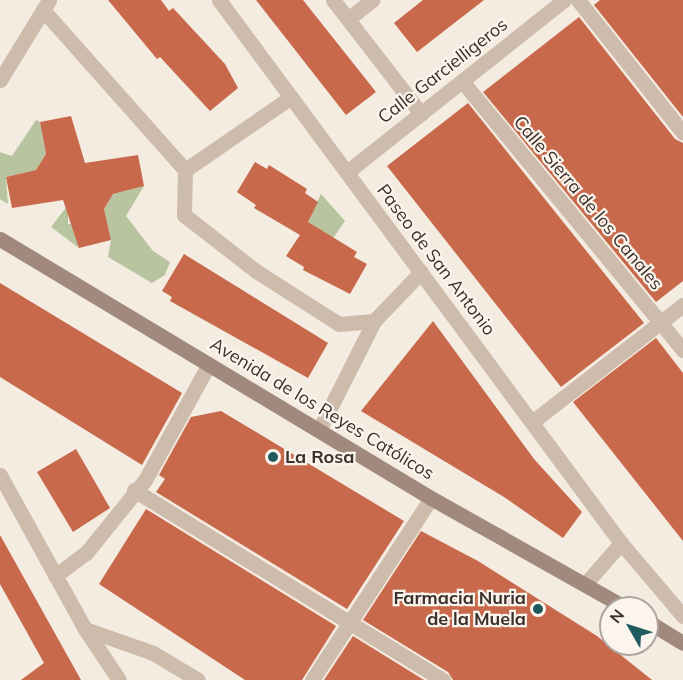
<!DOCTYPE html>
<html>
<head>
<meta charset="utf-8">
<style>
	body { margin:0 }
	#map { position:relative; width:683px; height:680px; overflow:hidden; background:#f4ebe1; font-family:Mulish,sans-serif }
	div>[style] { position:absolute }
	.green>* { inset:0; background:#b8c4a0 }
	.building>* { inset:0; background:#c8694b }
	.pedestrian>* { height:15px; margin:-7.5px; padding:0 7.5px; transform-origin:7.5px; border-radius:7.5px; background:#cdbbac }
	.minor>* { height:15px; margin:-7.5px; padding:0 7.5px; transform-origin:7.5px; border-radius:7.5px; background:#cdbbac }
	.secondary>* { height:15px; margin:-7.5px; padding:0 7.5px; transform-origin:7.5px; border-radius:7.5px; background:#a18a7d }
	.dots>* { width:16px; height:16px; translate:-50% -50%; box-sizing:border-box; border:3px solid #fbf5ee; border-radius:50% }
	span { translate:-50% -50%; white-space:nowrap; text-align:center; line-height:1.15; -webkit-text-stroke:4.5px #fbf5ee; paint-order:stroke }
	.street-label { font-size:18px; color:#3b302b }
	.poi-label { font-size:18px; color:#3b302b; font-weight:700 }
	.left { translate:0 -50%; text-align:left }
	.right { translate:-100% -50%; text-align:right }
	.north { position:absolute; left:599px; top:596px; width:60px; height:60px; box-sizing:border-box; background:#fbf5ee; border:2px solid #aea6a0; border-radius:50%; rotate:309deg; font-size:16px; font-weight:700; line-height:24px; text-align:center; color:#3b302b }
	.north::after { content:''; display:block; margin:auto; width:21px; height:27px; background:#1f5a5e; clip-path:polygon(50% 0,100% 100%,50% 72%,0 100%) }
</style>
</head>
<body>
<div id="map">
	<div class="green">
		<div style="clip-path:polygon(36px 120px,40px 122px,46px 154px,36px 170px,6px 177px,8px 204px,0 199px,0 152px,12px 156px)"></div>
		<div style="clip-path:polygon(144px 186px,126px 216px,153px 251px,170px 262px,165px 275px,152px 283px,108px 257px,111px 240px,104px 209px,113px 194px)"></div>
		<div style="clip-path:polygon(321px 194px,345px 221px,333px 238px,305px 228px)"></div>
		<div style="clip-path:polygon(68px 205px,68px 224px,74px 224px,79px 248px,51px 227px)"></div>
	</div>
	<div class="building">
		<div style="clip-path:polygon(108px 0,161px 0,169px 11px,173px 8px,225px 64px,238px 88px,210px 111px,160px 57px,157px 59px)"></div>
		<div style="clip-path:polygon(256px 0,303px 0,376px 92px,346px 115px)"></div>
		<div style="clip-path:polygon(423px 0,484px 0,417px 52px,394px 23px)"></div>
		<div style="clip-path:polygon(600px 0,683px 0,683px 117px,594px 5px)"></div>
		<div style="clip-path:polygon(579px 17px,675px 139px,683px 143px,683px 281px,656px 302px,483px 92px)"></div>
		<div style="clip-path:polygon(468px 103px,644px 323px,561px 387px,387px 166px)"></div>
		<div style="clip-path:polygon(71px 116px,85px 163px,138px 155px,144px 186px,113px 194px,104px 209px,111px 240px,79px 248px,63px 200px,12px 208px,6px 177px,36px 170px,46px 154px,40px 122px)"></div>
		<div style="clip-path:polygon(255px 162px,267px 169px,269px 165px,307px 189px,305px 193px,318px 202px,308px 222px,357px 252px,354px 257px,367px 264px,350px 294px,303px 270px,304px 267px,286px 256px,300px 235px,254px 208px,256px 205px,237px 192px)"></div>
		<div style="clip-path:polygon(184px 254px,328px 343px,308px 378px,170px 301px,172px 297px,162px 291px)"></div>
		<div style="clip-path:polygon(0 283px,182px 393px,142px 465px,0 377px)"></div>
		<div style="clip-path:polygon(433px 321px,534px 459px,582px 512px,563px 538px,504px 497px,361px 411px)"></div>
		<div style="clip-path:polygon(656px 338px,683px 373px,683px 541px,573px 402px)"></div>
		<div style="clip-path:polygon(221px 411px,404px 521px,347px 609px,156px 492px,165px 479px,159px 475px,191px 417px)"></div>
		<div style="clip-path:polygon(76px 449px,110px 508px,73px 532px,37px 472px)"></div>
		<div style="clip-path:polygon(146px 509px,336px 626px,302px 680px,245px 680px,99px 584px)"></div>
		<div style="clip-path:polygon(421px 531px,478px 561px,597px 636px,652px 680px,453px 680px,448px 672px,363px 620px)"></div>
		<div style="clip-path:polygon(0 535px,81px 680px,21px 680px,44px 663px,0 584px)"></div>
		<div style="clip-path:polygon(353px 636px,424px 680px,324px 680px)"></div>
	</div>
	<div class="pedestrian">
		<div style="left:43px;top:10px;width:214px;rotate:48.4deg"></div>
		<div style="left:319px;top:430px;width:122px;rotate:-63.2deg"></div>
		<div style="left:134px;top:490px;width:363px;rotate:31.6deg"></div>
	</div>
	<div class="minor">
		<div style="left:219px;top:0;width:676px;rotate:53.49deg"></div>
		<div style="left:621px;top:543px;width:96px;rotate:49.7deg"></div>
		<div style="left:333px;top:0;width:144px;rotate:52.3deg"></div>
		<div style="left:578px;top:0;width:169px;rotate:51.7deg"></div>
		<div style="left:348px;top:19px;width:31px;rotate:-38deg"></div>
		<div style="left:0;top:80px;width:94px;rotate:-58.5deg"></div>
		<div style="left:462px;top:81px;width:348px;rotate:50.6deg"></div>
		<div style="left:291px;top:97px;width:129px;rotate:145.4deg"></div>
		<div style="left:185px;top:170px;width:45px;rotate:91.3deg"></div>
		<div style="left:184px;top:215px;width:91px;rotate:37.9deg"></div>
		<div style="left:256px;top:271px;width:98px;rotate:32.6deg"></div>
		<div style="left:339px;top:324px;width:35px;rotate:-5deg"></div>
		<div style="left:374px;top:321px;width:68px;rotate:-46.2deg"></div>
		<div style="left:347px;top:172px;width:277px;rotate:-38.4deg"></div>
		<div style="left:532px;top:422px;width:191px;rotate:-37.8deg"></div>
		<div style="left:0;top:475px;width:176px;rotate:61.1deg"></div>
		<div style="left:55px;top:576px;width:39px;rotate:-37deg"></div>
		<div style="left:86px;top:553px;width:94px;rotate:-51.1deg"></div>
		<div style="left:145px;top:480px;width:132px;rotate:-61.1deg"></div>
		<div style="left:586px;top:583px;width:53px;rotate:-48.8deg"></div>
		<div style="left:119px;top:680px;width:61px;rotate:-123.7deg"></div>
		<div style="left:85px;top:629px;width:72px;rotate:19.4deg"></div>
		<div style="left:153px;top:653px;width:52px;rotate:31deg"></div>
		<div style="left:312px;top:680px;width:217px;rotate:-56.8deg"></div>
	</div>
	<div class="secondary">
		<div style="left:0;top:239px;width:503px;rotate:31deg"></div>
		<div style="left:431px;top:498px;width:224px;rotate:29.4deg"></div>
		<div style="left:647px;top:621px;width:42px;rotate:31.4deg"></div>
	</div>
	<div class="dots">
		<div style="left:273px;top:457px;background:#1f5a5e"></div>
		<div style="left:538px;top:609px;background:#1f5a5e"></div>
	</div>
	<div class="street-label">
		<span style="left:443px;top:71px;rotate:-38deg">Calle Garcielligeros</span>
		<span style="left:588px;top:203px;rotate:50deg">Calle Sierra de los Canales</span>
		<span style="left:436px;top:260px;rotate:53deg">Paseo de San Antonio</span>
		<span style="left:322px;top:409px;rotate:31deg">Avenida de los Reyes Católicos</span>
	</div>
	<div class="poi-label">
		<span class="left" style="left:285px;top:457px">La Rosa</span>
		<span class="right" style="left:526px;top:609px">Farmacia Nuria<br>de la Muela</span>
	</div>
	<div class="north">N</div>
</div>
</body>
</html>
